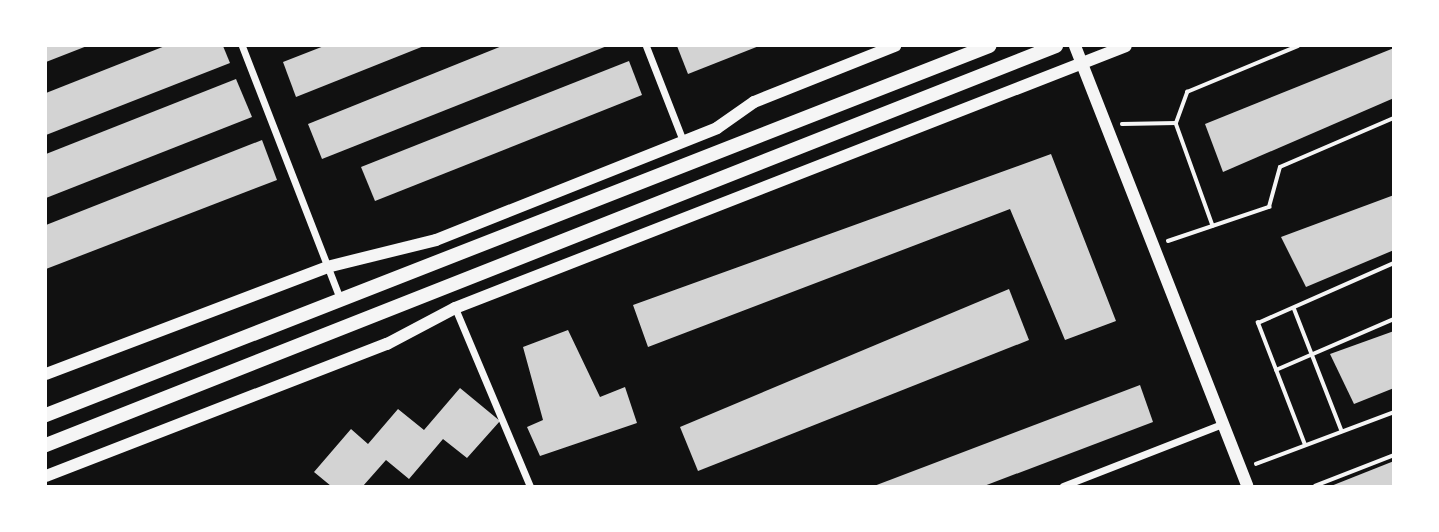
<!DOCTYPE html>
<html>
<head>
<meta charset="utf-8">
<style>
	body { margin:0 }
	#map { position:relative; width:1439px; height:532px; overflow:hidden; background:#111; font-family:Poppins,sans-serif }
	div>[style] { position:absolute }
	.building>* { inset:0; background:#d3d3d3 }
	.path>* { height:3.5px; margin:-1.75px; padding:0 1.75px; transform-origin:1.75px; border-radius:1.75px; background:#f5f5f5 }
	.minor>* { height:7px; margin:-3.5px; padding:0 3.5px; transform-origin:3.5px; border-radius:3.5px; background:#f5f5f5 }
	.tertiary>* { height:12px; margin:-6px; padding:0 6px; transform-origin:6px; border-radius:6px; background:#f5f5f5 }
	.secondary>* { height:14px; margin:-7px; padding:0 7px; transform-origin:7px; border-radius:7px; background:#f5f5f5 }
	span { translate:-50% -50%; white-space:nowrap; text-align:center; line-height:1.15; -webkit-text-stroke:7px #fff; paint-order:stroke }
	.frame { position:absolute; inset:0; border:47px solid #fff; pointer-events:none }
</style>
</head>
<body>
<div id="map">
	<div class="building">
		<div style="clip-path:polygon(46px 46px,87px 46px,46px 62px)"></div>
		<div style="clip-path:polygon(165px 46px,223px 46px,230px 63px,46px 135px,46px 93px)"></div>
		<div style="clip-path:polygon(324px 46px,424px 46px,296px 97px,283px 62px)"></div>
		<div style="clip-path:polygon(502px 46px,607px 46px,322px 159px,308px 124px)"></div>
		<div style="clip-path:polygon(677px 46px,759px 46px,688px 74px)"></div>
		<div style="clip-path:polygon(1394px 48px,1394px 98px,1223px 172px,1205px 124px)"></div>
		<div style="clip-path:polygon(629px 61px,642px 95px,375px 201px,361px 167px)"></div>
		<div style="clip-path:polygon(236px 79px,252px 117px,46px 198px,46px 154px)"></div>
		<div style="clip-path:polygon(262px 140px,277px 180px,46px 269px,46px 225px)"></div>
		<div style="clip-path:polygon(1051px 154px,1116px 321px,1065px 340px,1010px 209px,648px 347px,633px 305px)"></div>
		<div style="clip-path:polygon(1394px 195px,1394px 250px,1306px 287px,1281px 237px)"></div>
		<div style="clip-path:polygon(1009px 289px,1029px 340px,698px 471px,680px 427px)"></div>
		<div style="clip-path:polygon(568px 330px,600px 397px,625px 387px,637px 423px,540px 456px,527px 427px,543px 420px,523px 347px)"></div>
		<div style="clip-path:polygon(1394px 331px,1394px 388px,1354px 404px,1330px 354px)"></div>
		<div style="clip-path:polygon(1140px 385px,1153px 422px,984px 486px,874px 486px)"></div>
		<div style="clip-path:polygon(460px 388px,500px 421px,467px 458px,443px 439px,409px 479px,386px 460px,363px 486px,331px 486px,314px 472px,351px 429px,368px 444px,398px 409px,424px 430px)"></div>
		<div style="clip-path:polygon(1394px 461px,1394px 486px,1331px 486px)"></div>
	</div>
	<div class="path">
		<div style="left:1176px;top:123px;width:33px;rotate:-70deg"></div>
		<div style="left:1187px;top:92px;width:120px;rotate:-22.5deg"></div>
		<div style="left:1122px;top:124px;width:54px;rotate:-1.1deg"></div>
		<div style="left:1176px;top:123px;width:109px;rotate:70.2deg"></div>
		<div style="left:1168px;top:241px;width:107px;rotate:-18.6deg"></div>
		<div style="left:1269px;top:207px;width:41px;rotate:-74.6deg"></div>
		<div style="left:1280px;top:167px;width:124px;rotate:-23.3deg"></div>
		<div style="left:1294px;top:308px;width:132px;rotate:68.7deg"></div>
		<div style="left:1276px;top:370px;width:129px;rotate:-23.4deg"></div>
		<div style="left:1305px;top:445px;width:131px;rotate:-111.1deg"></div>
		<div style="left:1258px;top:323px;width:149px;rotate:-23.8deg"></div>
		<div style="left:1256px;top:464px;width:147px;rotate:-20.6deg"></div>
		<div style="left:1315px;top:486px;width:85px;rotate:-21.4deg"></div>
	</div>
	<div class="minor">
		<div style="left:242px;top:46px;width:271px;rotate:68.8deg"></div>
		<div style="left:646px;top:46px;width:102px;rotate:68.7deg"></div>
		<div style="left:455px;top:308px;width:193px;rotate:67.2deg"></div>
		<div style="left:1063px;top:486px;width:171px;rotate:-21.3deg"></div>
	</div>
	<div class="tertiary">
		<div style="left:1075px;top:46px;width:472px;rotate:68.6deg"></div>
		<div style="left:46px;top:374px;width:301px;rotate:-20.8deg"></div>
		<div style="left:327px;top:267px;width:112px;rotate:-13.9deg"></div>
		<div style="left:436px;top:240px;width:302px;rotate:-21.7deg"></div>
		<div style="left:717px;top:128px;width:45px;rotate:-35.1deg"></div>
		<div style="left:754px;top:102px;width:152px;rotate:-21.7deg"></div>
		<div style="left:46px;top:476px;width:366px;rotate:-21.2deg"></div>
		<div style="left:387px;top:344px;width:77px;rotate:-27.9deg"></div>
		<div style="left:455px;top:308px;width:720px;rotate:-21.33deg"></div>
	</div>
	<div class="secondary">
		<div style="left:46px;top:415px;width:1013px;rotate:-21.37deg"></div>
		<div style="left:46px;top:445px;width:1086px;rotate:-21.56deg"></div>
	</div>
	<div class="frame"></div>
</div>
</body>
</html>
